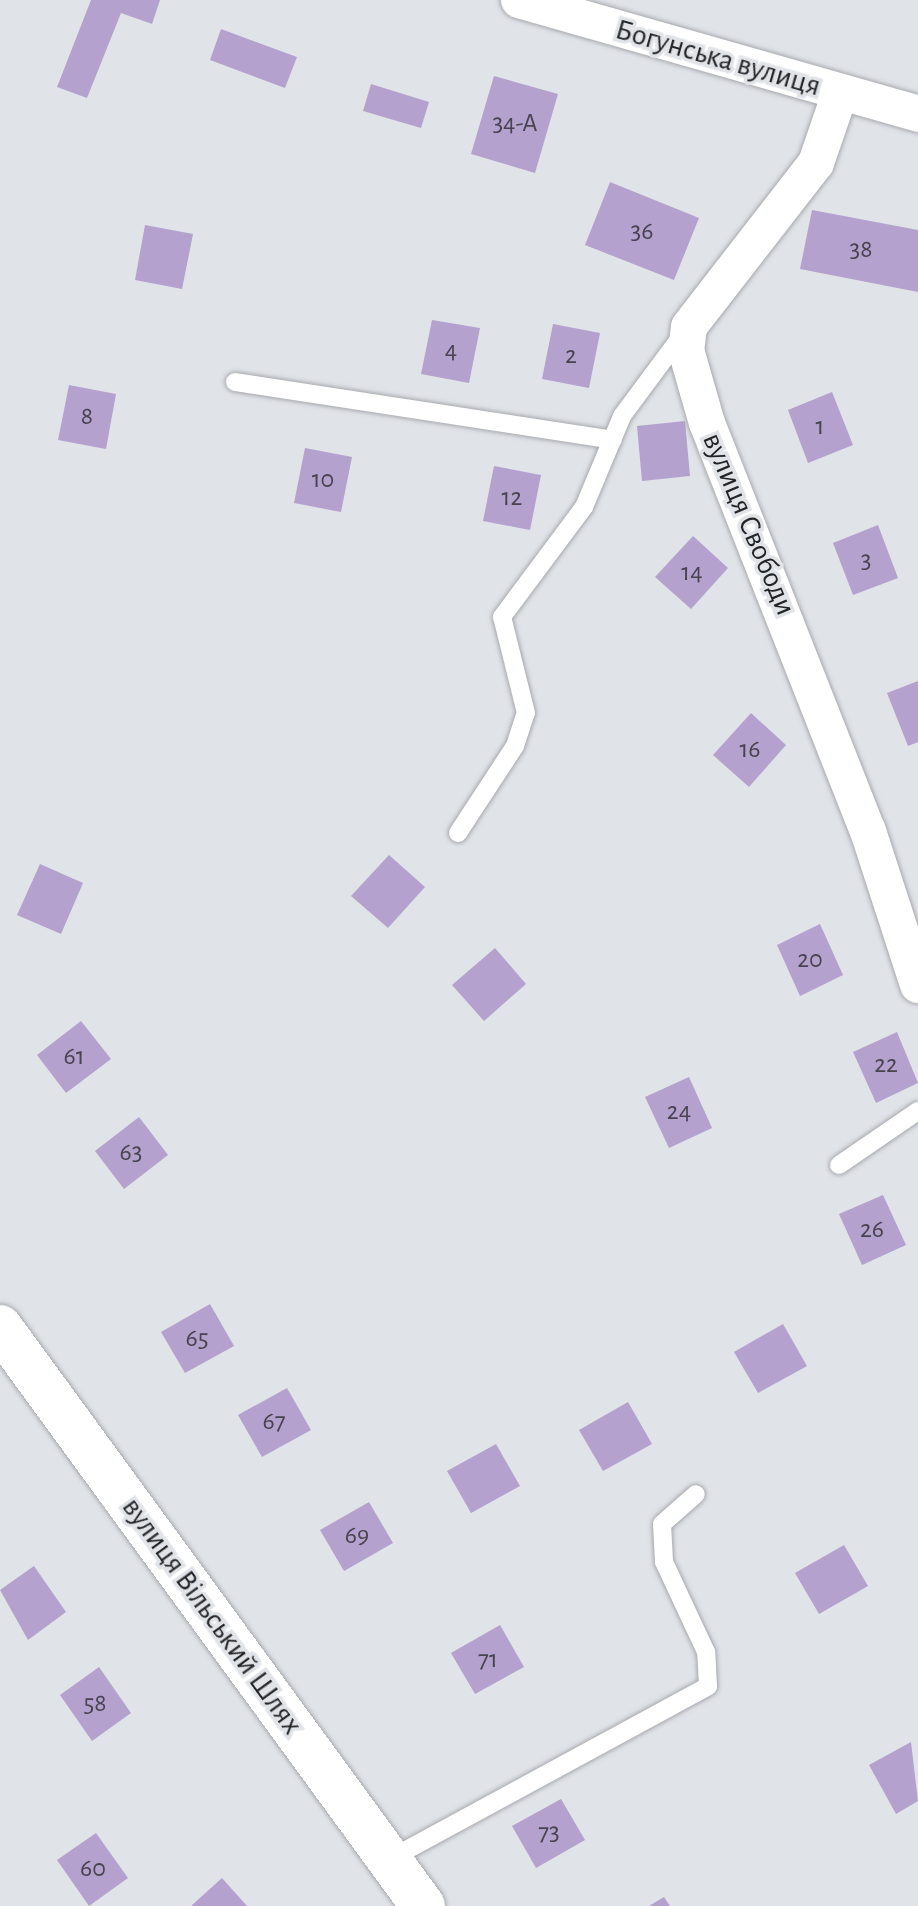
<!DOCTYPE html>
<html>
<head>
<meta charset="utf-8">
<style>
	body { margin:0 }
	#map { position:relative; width:918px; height:1906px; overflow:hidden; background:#e0e3e8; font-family:"Alegreya Sans",sans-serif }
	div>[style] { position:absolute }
	.building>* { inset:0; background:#b4a1cd }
	.roads { filter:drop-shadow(0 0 2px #a7a9ae) drop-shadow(0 0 2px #a7a9ae) }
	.lane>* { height:18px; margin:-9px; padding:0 9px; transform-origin:9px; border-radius:9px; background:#fff }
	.street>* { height:36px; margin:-18px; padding:0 18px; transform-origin:18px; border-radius:18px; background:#fff }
	.secondary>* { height:44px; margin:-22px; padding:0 22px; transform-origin:22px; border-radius:22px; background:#fff }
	span { translate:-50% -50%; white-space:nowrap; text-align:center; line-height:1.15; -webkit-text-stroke:7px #e0e3e8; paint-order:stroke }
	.number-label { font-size:26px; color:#474350 }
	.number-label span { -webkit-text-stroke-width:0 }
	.street-label { font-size:30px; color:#232426 }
</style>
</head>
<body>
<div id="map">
	<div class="building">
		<div style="clip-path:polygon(91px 0,160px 0,152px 24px,121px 13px,87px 98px,57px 87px)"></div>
		<div style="clip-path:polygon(221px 29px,297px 57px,285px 88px,210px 60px)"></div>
		<div style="clip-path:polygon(494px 76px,558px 94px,535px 173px,471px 154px)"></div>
		<div style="clip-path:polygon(371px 84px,429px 102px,421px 128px,363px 111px)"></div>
		<div style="clip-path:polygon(610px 182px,699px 218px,674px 280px,585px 245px)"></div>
		<div style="clip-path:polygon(812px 210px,918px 230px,918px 292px,800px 269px)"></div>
		<div style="clip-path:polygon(145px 225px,193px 234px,182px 289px,135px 280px)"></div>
		<div style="clip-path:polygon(432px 320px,480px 328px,469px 383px,421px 374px)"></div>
		<div style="clip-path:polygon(553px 324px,600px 333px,589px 388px,542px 379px)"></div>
		<div style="clip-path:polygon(69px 385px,116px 394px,106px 449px,58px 440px)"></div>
		<div style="clip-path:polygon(832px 392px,853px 445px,808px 463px,788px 410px)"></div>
		<div style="clip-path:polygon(685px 421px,690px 476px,642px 481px,637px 426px)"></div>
		<div style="clip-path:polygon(305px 448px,352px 457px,341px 512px,294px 503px)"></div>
		<div style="clip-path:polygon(494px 466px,541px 475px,530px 530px,483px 521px)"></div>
		<div style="clip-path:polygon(878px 525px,898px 578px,853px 595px,833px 543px)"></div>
		<div style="clip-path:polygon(693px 536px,728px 568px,691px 609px,655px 577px)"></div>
		<div style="clip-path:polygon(918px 681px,918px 742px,908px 746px,887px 693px)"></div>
		<div style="clip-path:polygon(751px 713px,786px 745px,749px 787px,713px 755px)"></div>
		<div style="clip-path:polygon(389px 855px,425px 887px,388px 928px,351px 896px)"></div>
		<div style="clip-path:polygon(40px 864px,83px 883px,61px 934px,17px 915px)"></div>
		<div style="clip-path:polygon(820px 924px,843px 975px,800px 996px,777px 945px)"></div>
		<div style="clip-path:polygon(495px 948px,526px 984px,484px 1021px,452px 985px)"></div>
		<div style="clip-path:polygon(81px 1021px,111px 1059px,66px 1093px,37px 1055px)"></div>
		<div style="clip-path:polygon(897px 1032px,918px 1083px,876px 1103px,853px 1052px)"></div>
		<div style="clip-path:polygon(689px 1077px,712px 1128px,669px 1148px,645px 1097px)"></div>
		<div style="clip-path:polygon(139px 1117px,168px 1155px,124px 1189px,95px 1151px)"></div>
		<div style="clip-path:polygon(883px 1195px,906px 1245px,862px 1265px,839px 1214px)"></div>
		<div style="clip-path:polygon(210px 1304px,234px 1346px,185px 1373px,161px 1332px)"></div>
		<div style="clip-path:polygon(783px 1324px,807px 1366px,758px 1393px,734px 1352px)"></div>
		<div style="clip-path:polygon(287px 1388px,311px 1430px,262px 1457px,238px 1415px)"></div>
		<div style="clip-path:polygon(628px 1402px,652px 1444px,603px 1471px,579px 1430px)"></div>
		<div style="clip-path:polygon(496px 1444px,520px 1486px,471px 1513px,447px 1471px)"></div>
		<div style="clip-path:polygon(369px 1502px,393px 1543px,344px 1571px,320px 1530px)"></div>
		<div style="clip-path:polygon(844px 1545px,868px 1586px,819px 1614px,795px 1573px)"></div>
		<div style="clip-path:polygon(34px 1566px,66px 1612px,28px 1640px,0 1590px)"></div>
		<div style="clip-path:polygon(500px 1625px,524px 1667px,475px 1694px,451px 1653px)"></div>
		<div style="clip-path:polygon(99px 1667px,131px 1713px,92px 1741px,60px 1695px)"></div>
		<div style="clip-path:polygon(911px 1742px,918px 1801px,896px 1814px,869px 1765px)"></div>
		<div style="clip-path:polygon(561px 1799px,585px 1840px,536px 1868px,512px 1826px)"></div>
		<div style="clip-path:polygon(96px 1833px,128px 1878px,89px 1906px,57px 1860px)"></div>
		<div style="clip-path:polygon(222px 1878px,247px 1906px,191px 1906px)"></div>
		<div style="clip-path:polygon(664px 1897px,670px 1906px,649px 1906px)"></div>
	</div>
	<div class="roads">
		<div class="lane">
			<div style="left:235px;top:382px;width:382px;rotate:8.7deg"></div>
			<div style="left:458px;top:833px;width:104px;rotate:-56.8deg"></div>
			<div style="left:515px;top:746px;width:35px;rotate:-72deg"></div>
			<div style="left:526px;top:713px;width:99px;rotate:-104deg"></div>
			<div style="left:502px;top:617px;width:137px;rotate:-53.3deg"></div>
			<div style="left:584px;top:507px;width:99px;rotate:-67.3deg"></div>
			<div style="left:622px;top:416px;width:102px;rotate:-53.4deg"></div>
			<div style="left:839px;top:1165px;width:96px;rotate:-34.4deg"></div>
			<div style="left:390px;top:1859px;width:362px;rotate:-28.5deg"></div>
			<div style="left:708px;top:1686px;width:34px;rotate:-93deg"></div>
			<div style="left:706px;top:1652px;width:99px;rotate:-115deg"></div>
			<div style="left:664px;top:1562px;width:38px;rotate:-93deg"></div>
			<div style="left:662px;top:1524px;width:45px;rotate:-41.4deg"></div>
		</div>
		<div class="street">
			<div style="left:519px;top:0;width:415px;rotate:15.9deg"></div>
			<div style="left:840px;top:93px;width:74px;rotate:108.9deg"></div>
			<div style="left:816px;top:163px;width:207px;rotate:127.8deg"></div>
			<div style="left:689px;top:327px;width:23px;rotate:97deg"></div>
			<div style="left:686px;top:350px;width:76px;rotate:74deg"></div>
			<div style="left:707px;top:423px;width:439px;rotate:68.5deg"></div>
			<div style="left:868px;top:831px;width:162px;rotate:72deg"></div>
		</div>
		<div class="secondary">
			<div style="left:0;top:1327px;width:717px;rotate:53.85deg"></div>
		</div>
	</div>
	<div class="number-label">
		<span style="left:515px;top:124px">34-А</span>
		<span style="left:642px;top:232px">36</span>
		<span style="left:861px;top:250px">38</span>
		<span style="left:451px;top:351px">4</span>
		<span style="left:571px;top:356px">2</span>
		<span style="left:87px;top:417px">8</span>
		<span style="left:820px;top:427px">1</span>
		<span style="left:323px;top:480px">10</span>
		<span style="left:512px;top:498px">12</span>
		<span style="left:866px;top:561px">3</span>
		<span style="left:692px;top:573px">14</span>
		<span style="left:750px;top:750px">16</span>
		<span style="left:810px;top:960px">20</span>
		<span style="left:74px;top:1057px">61</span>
		<span style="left:886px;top:1065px">22</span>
		<span style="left:679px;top:1112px">24</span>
		<span style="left:131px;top:1153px">63</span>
		<span style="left:872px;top:1230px">26</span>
		<span style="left:197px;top:1339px">65</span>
		<span style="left:274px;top:1422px">67</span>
		<span style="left:357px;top:1536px">69</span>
		<span style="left:488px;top:1660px">71</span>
		<span style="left:95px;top:1704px">58</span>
		<span style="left:549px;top:1833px">73</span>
		<span style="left:93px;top:1869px">60</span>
	</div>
	<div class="street-label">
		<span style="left:718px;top:58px;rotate:16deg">Богунська вулиця</span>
		<span style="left:749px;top:524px;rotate:67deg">вулиця Свободи</span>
		<span style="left:212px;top:1616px;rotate:54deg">вулиця Вільський Шлях</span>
	</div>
</div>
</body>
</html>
